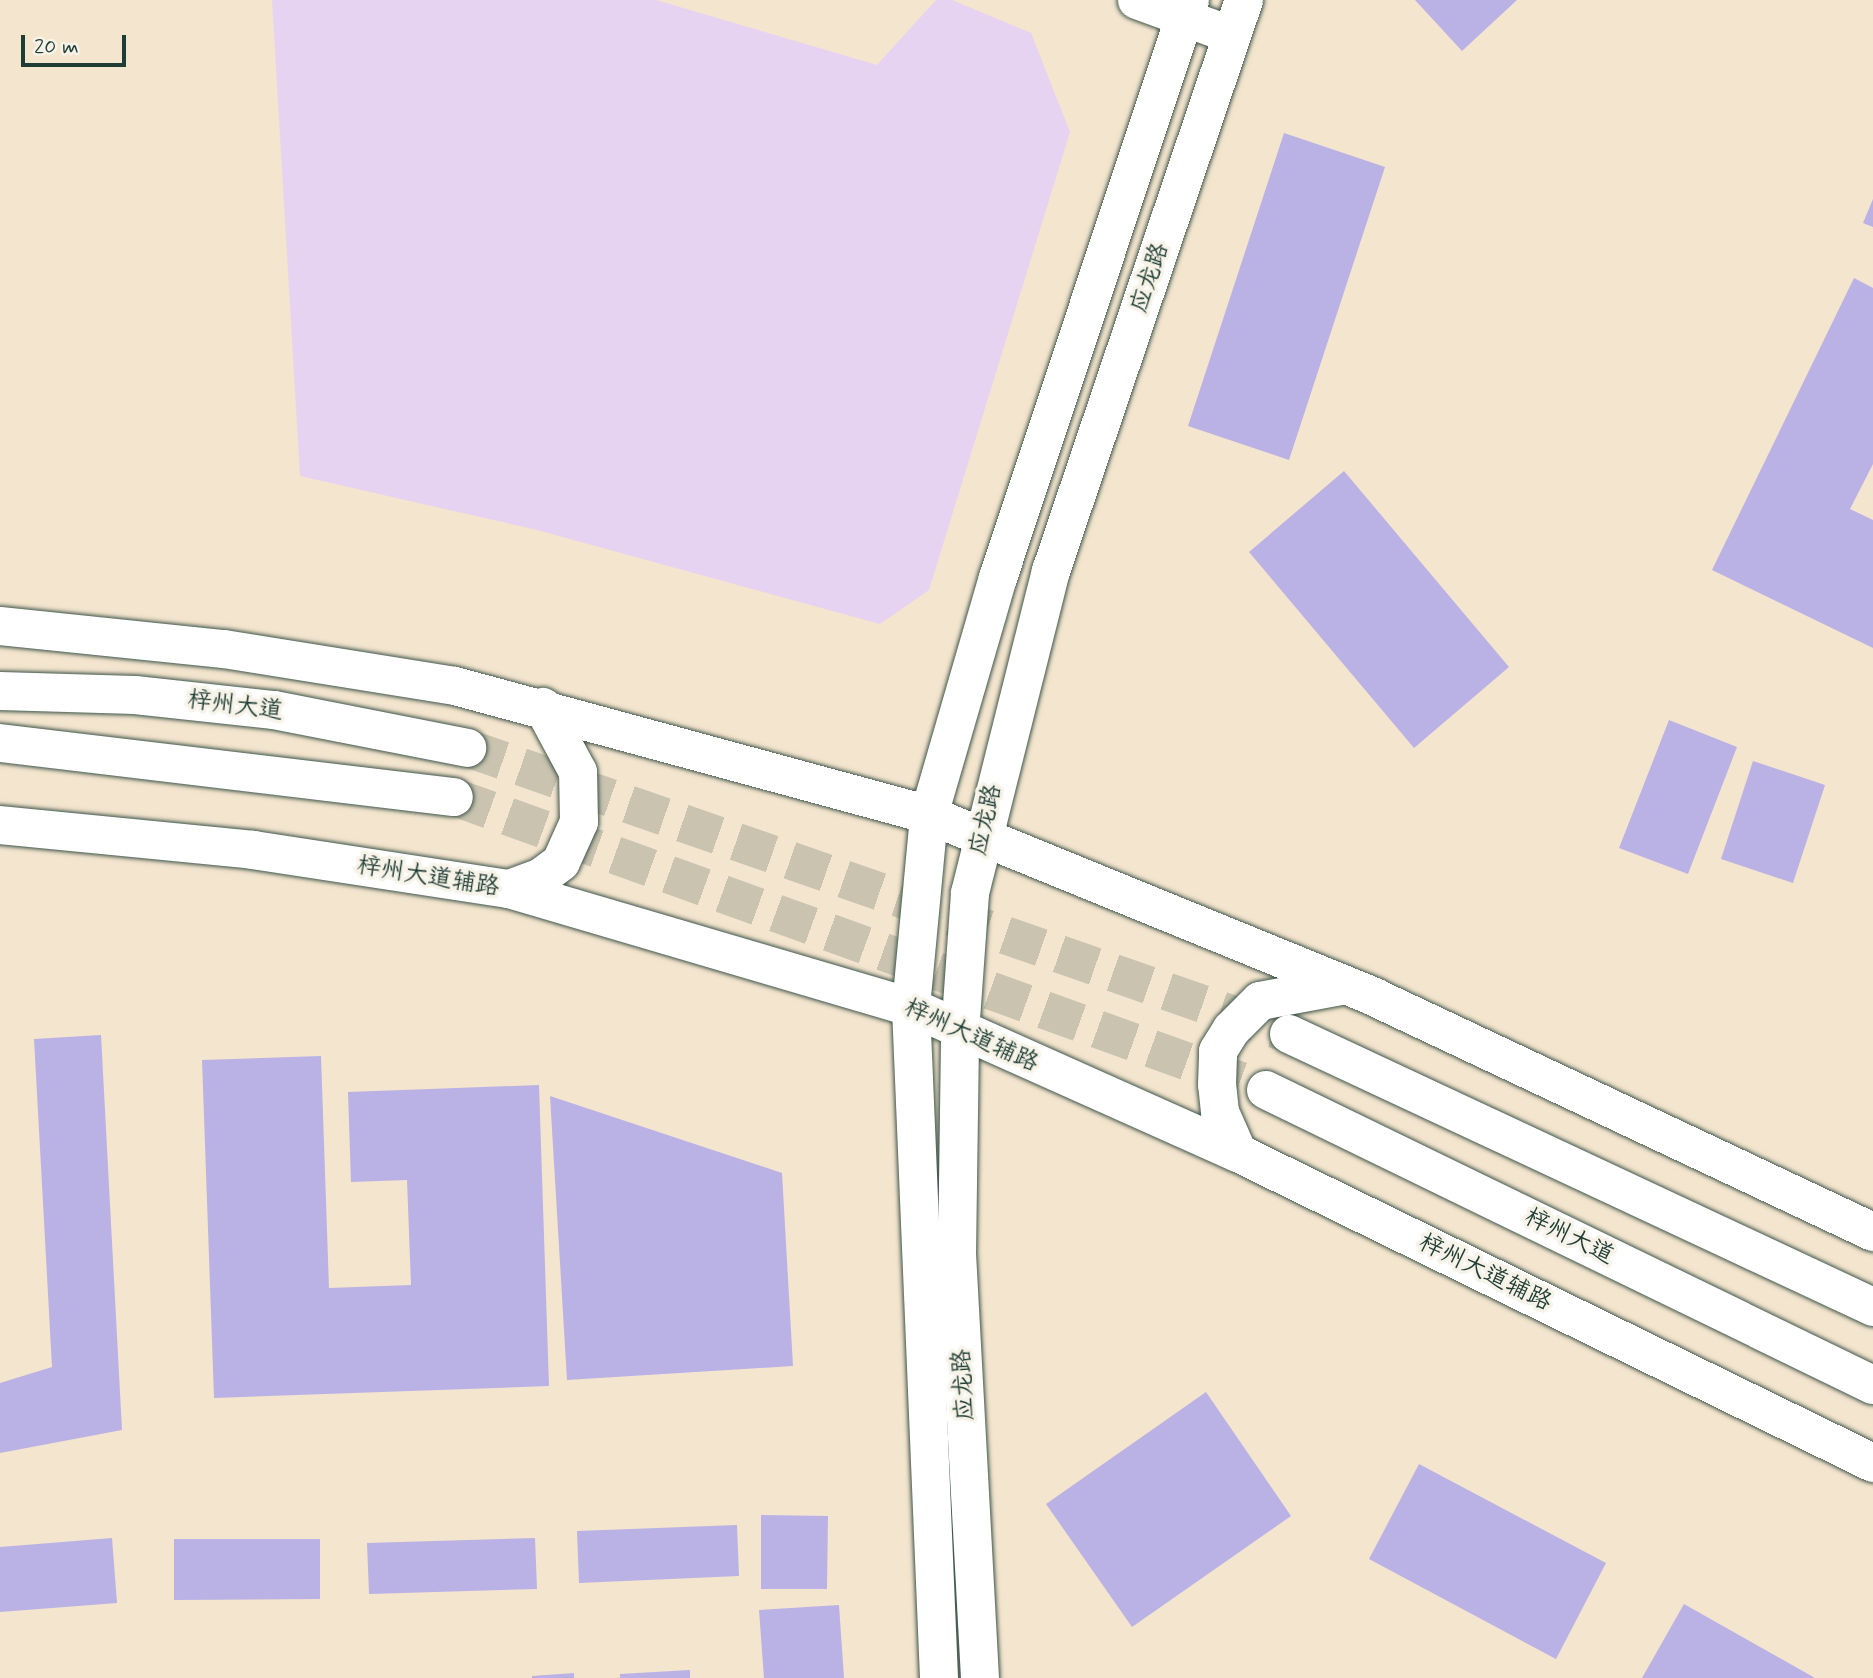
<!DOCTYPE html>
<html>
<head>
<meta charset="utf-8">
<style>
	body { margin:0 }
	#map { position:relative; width:1873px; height:1678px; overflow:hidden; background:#f4e5ce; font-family:Mynerve,"LXGW WenKai TC",sans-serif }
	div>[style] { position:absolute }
	.built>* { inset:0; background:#e5d3f1 }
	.building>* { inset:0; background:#bab2e5 }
	.highway-tunnel>* { height:38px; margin-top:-19px; transform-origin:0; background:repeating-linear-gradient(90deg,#c9c3af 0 38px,transparent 0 57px) }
	.roads { filter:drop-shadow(0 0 2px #3f564b) drop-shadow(0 0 2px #3f564b) }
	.street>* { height:37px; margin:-18.5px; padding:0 18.5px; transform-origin:18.5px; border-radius:18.5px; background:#fff }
	.secondary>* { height:38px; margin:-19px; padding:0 19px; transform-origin:19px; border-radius:19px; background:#fff }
	.highway>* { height:38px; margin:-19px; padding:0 19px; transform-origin:19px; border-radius:19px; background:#fff }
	span { translate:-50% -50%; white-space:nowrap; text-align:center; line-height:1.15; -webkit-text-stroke:7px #f7f3e8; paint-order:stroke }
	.street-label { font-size:24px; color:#1f3d34 }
	.scale { position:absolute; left:21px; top:35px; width:105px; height:32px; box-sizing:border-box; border:4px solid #1f3d34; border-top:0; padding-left:9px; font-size:21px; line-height:24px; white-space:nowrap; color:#1f3d34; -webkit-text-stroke:5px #f7f3e8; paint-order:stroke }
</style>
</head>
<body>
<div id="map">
	<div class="built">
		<div style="clip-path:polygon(272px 0,656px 0,877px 65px,936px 0,952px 0,1031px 33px,1070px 132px,929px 590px,880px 624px,537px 530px,300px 476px)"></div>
	</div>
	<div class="building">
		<div style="clip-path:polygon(1415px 0,1517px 0,1462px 51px)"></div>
		<div style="clip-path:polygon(1284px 133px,1385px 167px,1289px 460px,1188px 426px)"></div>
		<div style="clip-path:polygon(1873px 199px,1873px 227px,1863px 223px)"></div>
		<div style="clip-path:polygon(1854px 278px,1873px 288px,1873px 464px,1850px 509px,1873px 520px,1873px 648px,1712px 570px)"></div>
		<div style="clip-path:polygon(1344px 471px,1509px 667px,1414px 748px,1249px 552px)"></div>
		<div style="clip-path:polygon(1669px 720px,1737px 747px,1688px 874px,1619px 848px)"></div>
		<div style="clip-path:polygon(1753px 761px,1825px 785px,1793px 883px,1721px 859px)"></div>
		<div style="clip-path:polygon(101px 1035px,122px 1430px,0 1453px,0 1383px,52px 1367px,34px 1039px)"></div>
		<div style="clip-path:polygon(321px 1056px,329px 1288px,411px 1285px,407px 1180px,351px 1182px,348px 1092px,539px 1085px,549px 1386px,214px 1398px,202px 1060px)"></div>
		<div style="clip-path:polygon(550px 1096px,782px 1173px,793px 1366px,567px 1380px)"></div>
		<div style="clip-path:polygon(1206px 1392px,1291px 1516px,1132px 1627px,1046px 1504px)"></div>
		<div style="clip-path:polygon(1419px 1464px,1606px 1563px,1556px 1659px,1369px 1559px)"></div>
		<div style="clip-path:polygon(761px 1515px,828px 1516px,827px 1589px,761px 1589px)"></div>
		<div style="clip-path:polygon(737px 1525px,739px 1576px,579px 1583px,577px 1531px)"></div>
		<div style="clip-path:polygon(112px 1538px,117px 1603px,0 1612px,0 1547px)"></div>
		<div style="clip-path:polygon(535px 1538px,537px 1589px,369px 1594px,367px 1543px)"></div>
		<div style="clip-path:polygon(174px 1539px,320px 1539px,320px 1599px,174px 1600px)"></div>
		<div style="clip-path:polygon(1684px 1604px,1815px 1678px,1642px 1678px)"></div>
		<div style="clip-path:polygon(839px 1605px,844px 1678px,764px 1678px,759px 1610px)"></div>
		<div style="clip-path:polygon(690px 1670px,690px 1678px,620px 1678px,620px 1674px)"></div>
		<div style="clip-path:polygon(574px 1673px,574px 1678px,532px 1678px,532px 1676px)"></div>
	</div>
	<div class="highway-tunnel">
		<div style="left:467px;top:748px;width:870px;rotate:19.18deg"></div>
		<div style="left:454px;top:797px;width:863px;rotate:19.84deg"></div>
	</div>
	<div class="roads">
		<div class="street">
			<div style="left:1136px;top:0;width:102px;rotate:20deg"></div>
		</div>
		<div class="secondary">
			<div style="left:0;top:626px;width:225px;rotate:5.9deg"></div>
			<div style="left:224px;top:649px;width:234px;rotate:9.1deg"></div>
			<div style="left:455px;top:686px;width:491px;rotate:15.2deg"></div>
			<div style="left:929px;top:815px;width:481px;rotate:22.2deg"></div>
			<div style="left:1374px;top:997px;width:552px;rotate:25.22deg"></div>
			<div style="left:0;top:825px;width:254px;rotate:5.6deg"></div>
			<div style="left:253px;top:850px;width:259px;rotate:8.7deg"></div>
			<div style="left:509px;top:889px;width:419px;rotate:16.4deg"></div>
			<div style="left:911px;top:1007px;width:358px;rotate:24.1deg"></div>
			<div style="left:1238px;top:1153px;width:707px;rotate:26.02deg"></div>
			<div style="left:509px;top:889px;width:33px;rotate:-20deg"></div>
			<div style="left:540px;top:878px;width:26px;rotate:-37deg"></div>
			<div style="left:561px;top:862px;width:44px;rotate:-65.8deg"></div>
			<div style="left:579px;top:822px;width:50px;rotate:-91.1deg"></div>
			<div style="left:578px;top:772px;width:74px;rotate:-118.3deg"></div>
			<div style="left:1238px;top:1153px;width:45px;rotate:-113.7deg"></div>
			<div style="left:1220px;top:1112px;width:27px;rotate:-96deg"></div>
			<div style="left:1217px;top:1085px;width:34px;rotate:-88deg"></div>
			<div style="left:1218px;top:1051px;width:25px;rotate:-58deg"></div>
			<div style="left:1231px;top:1030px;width:41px;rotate:-45deg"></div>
			<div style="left:1260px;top:1001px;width:82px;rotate:-10.5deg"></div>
			<div style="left:939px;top:1678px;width:672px;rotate:-92.39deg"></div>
			<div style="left:911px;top:1007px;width:193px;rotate:-84.6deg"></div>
			<div style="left:929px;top:815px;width:247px;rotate:-73.8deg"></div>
			<div style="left:998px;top:578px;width:609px;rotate:-71.62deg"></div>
			<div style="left:980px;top:1678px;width:423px;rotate:-93.1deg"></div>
			<div style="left:957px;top:1256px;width:223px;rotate:-89.2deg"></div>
			<div style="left:960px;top:1033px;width:140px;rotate:-85.9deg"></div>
			<div style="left:970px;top:893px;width:332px;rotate:-75.9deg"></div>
			<div style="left:1051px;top:571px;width:603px;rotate:-71.32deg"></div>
		</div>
		<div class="highway">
			<div style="left:0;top:691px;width:135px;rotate:1.7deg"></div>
			<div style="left:135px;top:695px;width:140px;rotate:6.2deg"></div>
			<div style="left:274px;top:710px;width:197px;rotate:11.1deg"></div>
			<div style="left:0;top:743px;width:457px;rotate:6.8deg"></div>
			<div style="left:1289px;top:1034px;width:645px;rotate:25.05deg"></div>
			<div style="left:1266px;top:1090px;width:675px;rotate:25.92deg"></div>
		</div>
	</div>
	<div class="street-label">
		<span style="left:1150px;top:278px;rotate:-71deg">应龙路</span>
		<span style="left:235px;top:706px;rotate:7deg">梓州大道</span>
		<span style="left:986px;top:820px;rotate:-77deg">应龙路</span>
		<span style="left:428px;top:877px;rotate:9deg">梓州大道辅路</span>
		<span style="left:971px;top:1036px;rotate:24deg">梓州大道辅路</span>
		<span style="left:1569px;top:1237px;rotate:26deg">梓州大道</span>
		<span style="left:1485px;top:1273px;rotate:26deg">梓州大道辅路</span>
		<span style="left:964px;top:1385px;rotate:-93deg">应龙路</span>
	</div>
	<div class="scale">20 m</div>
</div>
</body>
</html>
